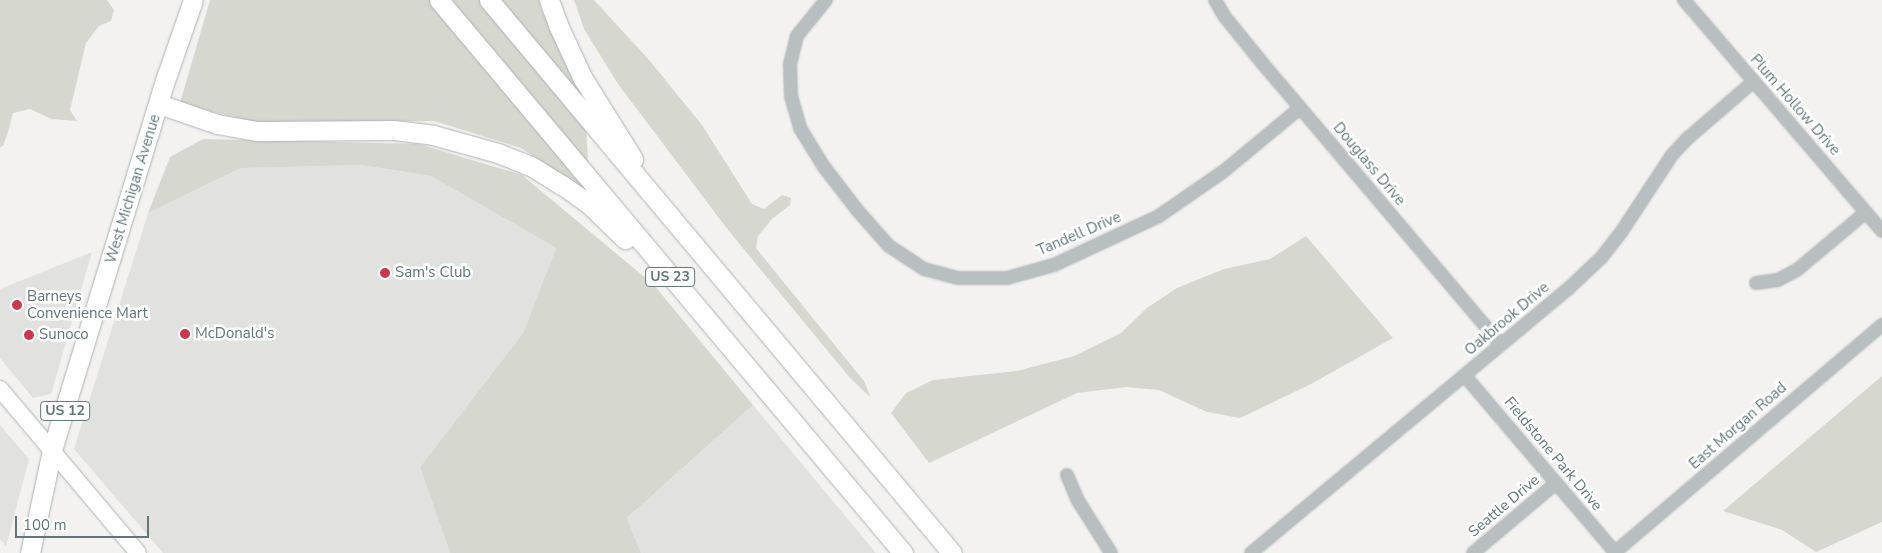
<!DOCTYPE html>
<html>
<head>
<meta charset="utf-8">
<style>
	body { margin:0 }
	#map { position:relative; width:1882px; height:553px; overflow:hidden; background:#f3f2f0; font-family:"Nunito Sans",sans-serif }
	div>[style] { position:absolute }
	.built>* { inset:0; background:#e1e2e0 }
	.green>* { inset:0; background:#d6d8d0 }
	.roads { filter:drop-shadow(0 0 1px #adb3b4) drop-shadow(0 0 1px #adb3b4) }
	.minor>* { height:12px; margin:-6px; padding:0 6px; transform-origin:6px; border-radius:6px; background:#b9bfc0 }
	.major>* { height:16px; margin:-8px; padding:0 8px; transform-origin:8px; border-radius:8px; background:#fff }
	.highway>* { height:19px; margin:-9.5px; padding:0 9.5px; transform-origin:9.5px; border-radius:9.5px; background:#fff }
	.dots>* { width:14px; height:14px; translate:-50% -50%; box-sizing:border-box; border:2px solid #fff; border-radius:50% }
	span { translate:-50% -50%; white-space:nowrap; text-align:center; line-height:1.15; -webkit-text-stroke:5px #fff; paint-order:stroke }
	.shield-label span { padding:1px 4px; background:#fff; border:1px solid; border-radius:4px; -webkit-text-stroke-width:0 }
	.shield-label { font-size:14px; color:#627678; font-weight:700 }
	.street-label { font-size:15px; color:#627678 }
	.poi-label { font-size:15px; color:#627678 }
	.left { translate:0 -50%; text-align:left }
	.scale { position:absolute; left:15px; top:516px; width:134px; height:22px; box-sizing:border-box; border:2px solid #627678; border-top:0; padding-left:6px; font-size:15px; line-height:18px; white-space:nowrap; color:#627678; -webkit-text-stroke:4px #fff; paint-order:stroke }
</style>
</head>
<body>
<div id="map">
	<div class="built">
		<div style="clip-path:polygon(361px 165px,431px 176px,556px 248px,523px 333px,420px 467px,450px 553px,163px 553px,74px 449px,148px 213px,241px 168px)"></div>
		<div style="clip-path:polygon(92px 252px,51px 394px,33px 398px,0 358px,0 289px)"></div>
		<div style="clip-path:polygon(753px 405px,876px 553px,641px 553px,627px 518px)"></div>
		<div style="clip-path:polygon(0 425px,29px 459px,6px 547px,0 539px)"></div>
	</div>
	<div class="green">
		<div style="clip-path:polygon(0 0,107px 0,114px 10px,111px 21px,99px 26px,86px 43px,70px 110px,77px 121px,51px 119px,30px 109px,13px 113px,8px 132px,3px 146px,0 147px)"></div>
		<div style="clip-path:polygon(210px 0,539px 0,541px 9px,584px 93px,590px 194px,521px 148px,434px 121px,256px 123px,180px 103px)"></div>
		<div style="clip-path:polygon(574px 0,594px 0,650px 61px,702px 125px,752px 204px,764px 209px,782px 195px,791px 198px,790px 205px,772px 219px,758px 236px,756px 248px,864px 381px,871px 398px,850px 378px,728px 230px,618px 84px,584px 29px)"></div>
		<div style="clip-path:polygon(203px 139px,419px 144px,522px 175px,654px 285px,753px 405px,627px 518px,641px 553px,450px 553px,420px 467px,523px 333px,556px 248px,431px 176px,361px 165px,241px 168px,148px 213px,170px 157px)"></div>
		<div style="clip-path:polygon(1306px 236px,1393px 338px,1311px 384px,1240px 418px,1207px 412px,1159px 390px,1126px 387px,1077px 393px,929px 463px,891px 413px,906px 393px,933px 380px,1017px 371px,1074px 356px,1121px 333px,1147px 308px,1177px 288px,1224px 269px,1270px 259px)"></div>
		<div style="clip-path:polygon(1882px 376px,1882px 522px,1816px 552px,1782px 530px,1723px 511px)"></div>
	</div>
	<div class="roads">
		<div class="minor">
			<div style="left:826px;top:0;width:46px;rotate:128.9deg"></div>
			<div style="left:797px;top:36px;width:30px;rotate:104deg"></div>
			<div style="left:790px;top:65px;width:31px;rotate:88deg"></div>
			<div style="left:791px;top:96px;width:33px;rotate:74deg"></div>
			<div style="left:800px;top:128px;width:46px;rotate:58.4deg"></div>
			<div style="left:824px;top:167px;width:56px;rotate:52.3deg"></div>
			<div style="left:858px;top:211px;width:47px;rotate:48.5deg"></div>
			<div style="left:889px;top:246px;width:42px;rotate:33.3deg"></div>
			<div style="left:924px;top:269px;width:35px;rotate:15deg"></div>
			<div style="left:958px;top:278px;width:49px"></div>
			<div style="left:1007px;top:278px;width:49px;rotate:-15.5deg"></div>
			<div style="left:1054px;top:265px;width:116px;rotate:-25deg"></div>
			<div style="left:1159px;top:216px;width:79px;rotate:-34.7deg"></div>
			<div style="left:1224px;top:171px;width:99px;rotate:-39.7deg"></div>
			<div style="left:1215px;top:0;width:20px;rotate:60deg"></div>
			<div style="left:1225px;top:17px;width:60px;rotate:51deg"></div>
			<div style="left:1263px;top:64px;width:368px;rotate:49.7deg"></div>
			<div style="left:1684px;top:0;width:304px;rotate:49.4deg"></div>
			<div style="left:1756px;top:283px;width:22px;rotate:-8deg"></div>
			<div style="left:1778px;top:280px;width:21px;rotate:-28deg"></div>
			<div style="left:1797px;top:270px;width:90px;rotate:-40deg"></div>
			<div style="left:1465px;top:376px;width:231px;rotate:49.6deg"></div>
			<div style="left:1067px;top:475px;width:26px;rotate:67deg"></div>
			<div style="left:1077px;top:499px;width:64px;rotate:57.8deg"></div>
			<div style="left:1251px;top:553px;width:413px;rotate:-39.8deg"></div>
			<div style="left:1568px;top:289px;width:45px;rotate:-43.2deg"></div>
			<div style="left:1601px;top:258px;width:34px;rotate:-52deg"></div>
			<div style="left:1622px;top:231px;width:91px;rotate:-56.7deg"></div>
			<div style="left:1672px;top:155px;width:23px;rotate:-47deg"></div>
			<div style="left:1688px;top:138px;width:87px;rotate:-40.8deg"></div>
			<div style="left:1473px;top:553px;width:109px;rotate:-40.1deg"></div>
			<div style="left:1614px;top:553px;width:352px;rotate:-40.4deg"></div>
		</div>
		<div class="major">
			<div style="left:0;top:389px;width:214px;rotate:49.9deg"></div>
		</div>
		<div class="highway">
			<div style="left:439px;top:0;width:722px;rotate:50deg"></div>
			<div style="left:489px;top:0;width:721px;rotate:50.06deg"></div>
			<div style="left:549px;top:0;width:27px;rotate:70deg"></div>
			<div style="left:558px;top:25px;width:57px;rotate:65.2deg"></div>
			<div style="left:582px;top:77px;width:97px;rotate:58.1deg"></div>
			<div style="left:159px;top:104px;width:61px;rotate:19deg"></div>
			<div style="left:217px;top:124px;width:41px;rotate:9.9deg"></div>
			<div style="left:257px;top:131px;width:137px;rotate:-0.4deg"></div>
			<div style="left:394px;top:130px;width:39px;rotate:7deg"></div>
			<div style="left:433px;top:135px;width:67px;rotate:15.5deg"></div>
			<div style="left:498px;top:153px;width:35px;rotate:22deg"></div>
			<div style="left:531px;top:166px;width:36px;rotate:32deg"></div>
			<div style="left:562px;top:185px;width:32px;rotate:35deg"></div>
			<div style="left:588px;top:203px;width:52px;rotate:44.2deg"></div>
			<div style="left:30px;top:553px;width:105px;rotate:-77.9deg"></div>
			<div style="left:52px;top:450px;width:392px;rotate:-73deg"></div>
			<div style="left:167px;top:75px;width:79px;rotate:-70.9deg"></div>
		</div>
	</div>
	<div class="dots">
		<div style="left:385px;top:273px;background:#cc374a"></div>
		<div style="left:17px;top:305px;background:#cc374a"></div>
		<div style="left:185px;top:334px;background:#cc374a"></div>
		<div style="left:29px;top:335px;background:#cc374a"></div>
	</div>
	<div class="shield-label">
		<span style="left:670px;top:277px">US 23</span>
		<span style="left:65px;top:411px">US 12</span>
	</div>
	<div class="street-label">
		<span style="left:1795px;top:105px;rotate:49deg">Plum Hollow Drive</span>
		<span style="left:1369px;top:164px;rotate:50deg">Douglass Drive</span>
		<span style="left:133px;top:189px;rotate:-73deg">West Michigan Avenue</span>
		<span style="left:1079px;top:234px;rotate:-23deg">Tandell Drive</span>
		<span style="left:1507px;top:319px;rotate:-40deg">Oakbrook Drive</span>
		<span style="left:1738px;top:426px;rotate:-41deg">East Morgan Road</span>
		<span style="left:1553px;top:454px;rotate:50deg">Fieldstone Park Drive</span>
		<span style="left:1504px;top:506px;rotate:-40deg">Seattle Drive</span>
	</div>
	<div class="poi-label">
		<span class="left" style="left:395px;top:273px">Sam's Club</span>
		<span class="left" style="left:27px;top:305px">Barneys<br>Convenience Mart</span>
		<span class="left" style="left:195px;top:334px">McDonald's</span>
		<span class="left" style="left:39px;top:335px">Sunoco</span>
	</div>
	<div class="scale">100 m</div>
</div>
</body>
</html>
